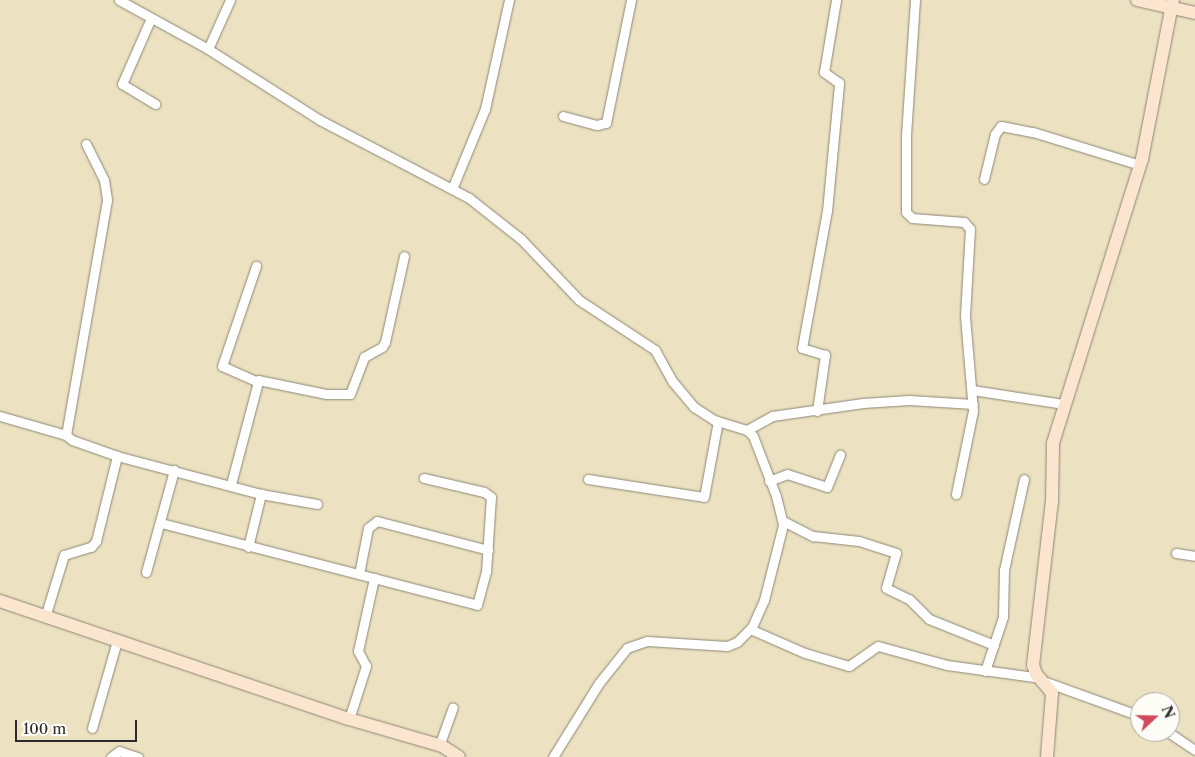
<!DOCTYPE html>
<html>
<head>
<meta charset="utf-8">
<style>
	body { margin:0 }
	#map { position:relative; width:1195px; height:757px; overflow:hidden; background:#ece2c1; font-family:"Libre Caslon Text",serif }
	div>[style] { position:absolute }
	.roads { filter:drop-shadow(0 0 1px #8c8676) drop-shadow(0 0 1px #8c8676) }
	.street>* { height:9px; margin:-4.5px; padding:0 4.5px; transform-origin:4.5px; border-radius:4.5px; background:#fff }
	.secondary>* { height:12px; margin:-6px; padding:0 6px; transform-origin:6px; border-radius:6px; background:#fce5cf }
	span { translate:-50% -50%; white-space:nowrap; text-align:center; line-height:1.15; -webkit-text-stroke:4px #fdfcf7; paint-order:stroke }
	.north { position:absolute; left:1130px; top:692px; width:50px; height:50px; box-sizing:border-box; background:#fdfcf7; border:1px solid #a9a8a5; border-radius:50%; rotate:69deg; font-size:14px; font-weight:700; line-height:20px; text-align:center; color:#2b2b2b }
	.north::after { content:''; display:block; margin:auto; width:18px; height:22px; background:#d1495b; clip-path:polygon(50% 0,100% 100%,50% 72%,0 100%) }
	.scale { position:absolute; left:15px; top:720px; width:122px; height:22px; box-sizing:border-box; border:2px solid #2b2b2b; border-top:0; padding-left:6px; font-size:15px; line-height:18px; white-space:nowrap; color:#2b2b2b; -webkit-text-stroke:4px #fdfcf7; paint-order:stroke }
</style>
</head>
<body>
<div id="map">
	<div class="roads">
		<div class="street">
			<div style="left:119px;top:0;width:102px;rotate:28.8deg"></div>
			<div style="left:208px;top:49px;width:133px;rotate:32.4deg"></div>
			<div style="left:320px;top:120px;width:168px;rotate:27.6deg"></div>
			<div style="left:469px;top:198px;width:66px;rotate:38.3deg"></div>
			<div style="left:521px;top:239px;width:84px;rotate:46.4deg"></div>
			<div style="left:579px;top:300px;width:91px;rotate:33.3deg"></div>
			<div style="left:655px;top:350px;width:37px;rotate:61deg"></div>
			<div style="left:673px;top:382px;width:33px;rotate:50deg"></div>
			<div style="left:694px;top:407px;width:24px;rotate:33deg"></div>
			<div style="left:714px;top:420px;width:34px;rotate:17deg"></div>
			<div style="left:747px;top:430px;width:8px;rotate:45deg"></div>
			<div style="left:753px;top:436px;width:64px;rotate:69deg"></div>
			<div style="left:776px;top:496px;width:30px;rotate:76deg"></div>
			<div style="left:783px;top:525px;width:77px;rotate:104.2deg"></div>
			<div style="left:764px;top:600px;width:30px;rotate:114deg"></div>
			<div style="left:752px;top:627px;width:21px;rotate:135deg"></div>
			<div style="left:737px;top:642px;width:11px;rotate:158deg"></div>
			<div style="left:727px;top:646px;width:80px;rotate:-176.4deg"></div>
			<div style="left:647px;top:641px;width:21px;rotate:161deg"></div>
			<div style="left:627px;top:648px;width:45px;rotate:128.7deg"></div>
			<div style="left:599px;top:683px;width:87px;rotate:121.9deg"></div>
			<div style="left:915px;top:0;width:136px;rotate:93.8deg"></div>
			<div style="left:906px;top:136px;width:76px;rotate:90deg"></div>
			<div style="left:906px;top:212px;width:8px;rotate:45deg"></div>
			<div style="left:912px;top:218px;width:52px;rotate:4.4deg"></div>
			<div style="left:964px;top:222px;width:9px;rotate:49deg"></div>
			<div style="left:970px;top:229px;width:87px;rotate:93.3deg"></div>
			<div style="left:965px;top:316px;width:95px;rotate:85.2deg"></div>
			<div style="left:973px;top:411px;width:85px;rotate:101.6deg"></div>
			<div style="left:151px;top:18px;width:72px;rotate:113.7deg"></div>
			<div style="left:122px;top:84px;width:39px;rotate:31deg"></div>
			<div style="left:208px;top:49px;width:54px;rotate:-65.8deg"></div>
			<div style="left:563px;top:116px;width:35px;rotate:15deg"></div>
			<div style="left:597px;top:125px;width:9px;rotate:-13deg"></div>
			<div style="left:606px;top:123px;width:126px;rotate:-78.5deg"></div>
			<div style="left:86px;top:144px;width:40px;rotate:63.4deg"></div>
			<div style="left:104px;top:180px;width:20px;rotate:81deg"></div>
			<div style="left:107px;top:200px;width:239px;rotate:99.9deg"></div>
			<div style="left:66px;top:435px;width:8px;rotate:40deg"></div>
			<div style="left:72px;top:440px;width:48px;rotate:19.6deg"></div>
			<div style="left:117px;top:456px;width:149px;rotate:14.8deg"></div>
			<div style="left:261px;top:494px;width:57px;rotate:10.1deg"></div>
			<div style="left:984px;top:179px;width:46px;rotate:-76.3deg"></div>
			<div style="left:995px;top:134px;width:10px;rotate:-53deg"></div>
			<div style="left:1001px;top:126px;width:33px;rotate:11deg"></div>
			<div style="left:1033px;top:132px;width:112px;rotate:17.1deg"></div>
			<div style="left:452px;top:189px;width:87px;rotate:-67.6deg"></div>
			<div style="left:485px;top:109px;width:112px;rotate:-77.6deg"></div>
			<div style="left:258px;top:380px;width:69px;rotate:11.6deg"></div>
			<div style="left:326px;top:394px;width:24px"></div>
			<div style="left:350px;top:394px;width:40px;rotate:-69deg"></div>
			<div style="left:364px;top:357px;width:21px;rotate:-29deg"></div>
			<div style="left:382px;top:347px;width:6px;rotate:-59deg"></div>
			<div style="left:385px;top:342px;width:88px;rotate:-77.5deg"></div>
			<div style="left:972px;top:390px;width:92px;rotate:8.7deg"></div>
			<div style="left:817px;top:411px;width:57px;rotate:-81.9deg"></div>
			<div style="left:825px;top:355px;width:24px;rotate:-163deg"></div>
			<div style="left:802px;top:348px;width:139px;rotate:-79.7deg"></div>
			<div style="left:827px;top:211px;width:129px;rotate:-84.6deg"></div>
			<div style="left:839px;top:83px;width:19px;rotate:-144deg"></div>
			<div style="left:824px;top:72px;width:73px;rotate:-80.5deg"></div>
			<div style="left:0;top:416px;width:69px;rotate:16.1deg"></div>
			<div style="left:747px;top:430px;width:29px;rotate:-29deg"></div>
			<div style="left:772px;top:416px;width:92px;rotate:-8.1deg"></div>
			<div style="left:863px;top:403px;width:46px;rotate:-3.7deg"></div>
			<div style="left:909px;top:400px;width:64px;rotate:3.6deg"></div>
			<div style="left:588px;top:479px;width:117px;rotate:8.8deg"></div>
			<div style="left:704px;top:497px;width:77px;rotate:-79.6deg"></div>
			<div style="left:769px;top:481px;width:19px;rotate:-21deg"></div>
			<div style="left:787px;top:474px;width:42px;rotate:18deg"></div>
			<div style="left:827px;top:487px;width:35px;rotate:-68deg"></div>
			<div style="left:231px;top:484px;width:106px;rotate:-75.2deg"></div>
			<div style="left:258px;top:382px;width:39px;rotate:-156deg"></div>
			<div style="left:222px;top:366px;width:106px;rotate:-71.2deg"></div>
			<div style="left:783px;top:521px;width:34px;rotate:27deg"></div>
			<div style="left:813px;top:536px;width:46px;rotate:6.2deg"></div>
			<div style="left:859px;top:541px;width:39px;rotate:18deg"></div>
			<div style="left:896px;top:553px;width:36px;rotate:106deg"></div>
			<div style="left:886px;top:588px;width:25px;rotate:26deg"></div>
			<div style="left:909px;top:599px;width:28px;rotate:45deg"></div>
			<div style="left:929px;top:619px;width:70px;rotate:21.8deg"></div>
			<div style="left:161px;top:523px;width:326px;rotate:14.5deg"></div>
			<div style="left:477px;top:605px;width:34px;rotate:-75deg"></div>
			<div style="left:486px;top:572px;width:75px;rotate:-86.2deg"></div>
			<div style="left:491px;top:497px;width:9px;rotate:-144deg"></div>
			<div style="left:484px;top:492px;width:62px;rotate:-166.9deg"></div>
			<div style="left:248px;top:547px;width:55px;rotate:-76.2deg"></div>
			<div style="left:1176px;top:553px;width:19px;rotate:9deg"></div>
			<div style="left:146px;top:572px;width:106px;rotate:-74.6deg"></div>
			<div style="left:359px;top:574px;width:47px;rotate:-78.9deg"></div>
			<div style="left:368px;top:528px;width:11px;rotate:-38deg"></div>
			<div style="left:377px;top:521px;width:115px;rotate:14.6deg"></div>
			<div style="left:45px;top:617px;width:65px;rotate:-73deg"></div>
			<div style="left:64px;top:555px;width:28px;rotate:-17deg"></div>
			<div style="left:91px;top:547px;width:8px;rotate:-50deg"></div>
			<div style="left:96px;top:541px;width:88px;rotate:-76.1deg"></div>
			<div style="left:750px;top:629px;width:60px;rotate:23.6deg"></div>
			<div style="left:805px;top:653px;width:46px;rotate:16.5deg"></div>
			<div style="left:849px;top:666px;width:35px;rotate:-35deg"></div>
			<div style="left:878px;top:646px;width:72px;rotate:15.4deg"></div>
			<div style="left:947px;top:665px;width:95px;rotate:7.9deg"></div>
			<div style="left:985px;top:671px;width:57px;rotate:-71.6deg"></div>
			<div style="left:1003px;top:617px;width:47px;rotate:-88.8deg"></div>
			<div style="left:1004px;top:570px;width:93px;rotate:-77.6deg"></div>
			<div style="left:1046px;top:682px;width:100px;rotate:19.9deg"></div>
			<div style="left:349px;top:719px;width:56px;rotate:-72.2deg"></div>
			<div style="left:366px;top:666px;width:17px;rotate:-118deg"></div>
			<div style="left:358px;top:651px;width:75px;rotate:-77.6deg"></div>
			<div style="left:92px;top:728px;width:91px;rotate:-74deg"></div>
			<div style="left:1168px;top:732px;width:32px;rotate:34deg"></div>
			<div style="left:439px;top:746px;width:41px;rotate:-70.3deg"></div>
			<div style="left:111px;top:757px;width:10px;rotate:-37deg"></div>
			<div style="left:119px;top:751px;width:20px;rotate:18deg"></div>
		</div>
		<div class="secondary">
			<div style="left:1137px;top:0;width:59px;rotate:12.6deg"></div>
			<div style="left:0;top:601px;width:368px;rotate:18.7deg"></div>
			<div style="left:349px;top:719px;width:97px;rotate:16.2deg"></div>
			<div style="left:442px;top:746px;width:20px;rotate:33deg"></div>
			<div style="left:1047px;top:757px;width:64px;rotate:-85.5deg"></div>
			<div style="left:1052px;top:693px;width:25px;rotate:-130deg"></div>
			<div style="left:1036px;top:674px;width:9px;rotate:-108deg"></div>
			<div style="left:1033px;top:665px;width:164px;rotate:-83.4deg"></div>
			<div style="left:1052px;top:502px;width:59px;rotate:-89deg"></div>
			<div style="left:1053px;top:443px;width:298px;rotate:-72.6deg"></div>
			<div style="left:1142px;top:159px;width:162px;rotate:-79deg"></div>
		</div>
	</div>
	<div class="north">N</div>
	<div class="scale">100 m</div>
</div>
</body>
</html>
